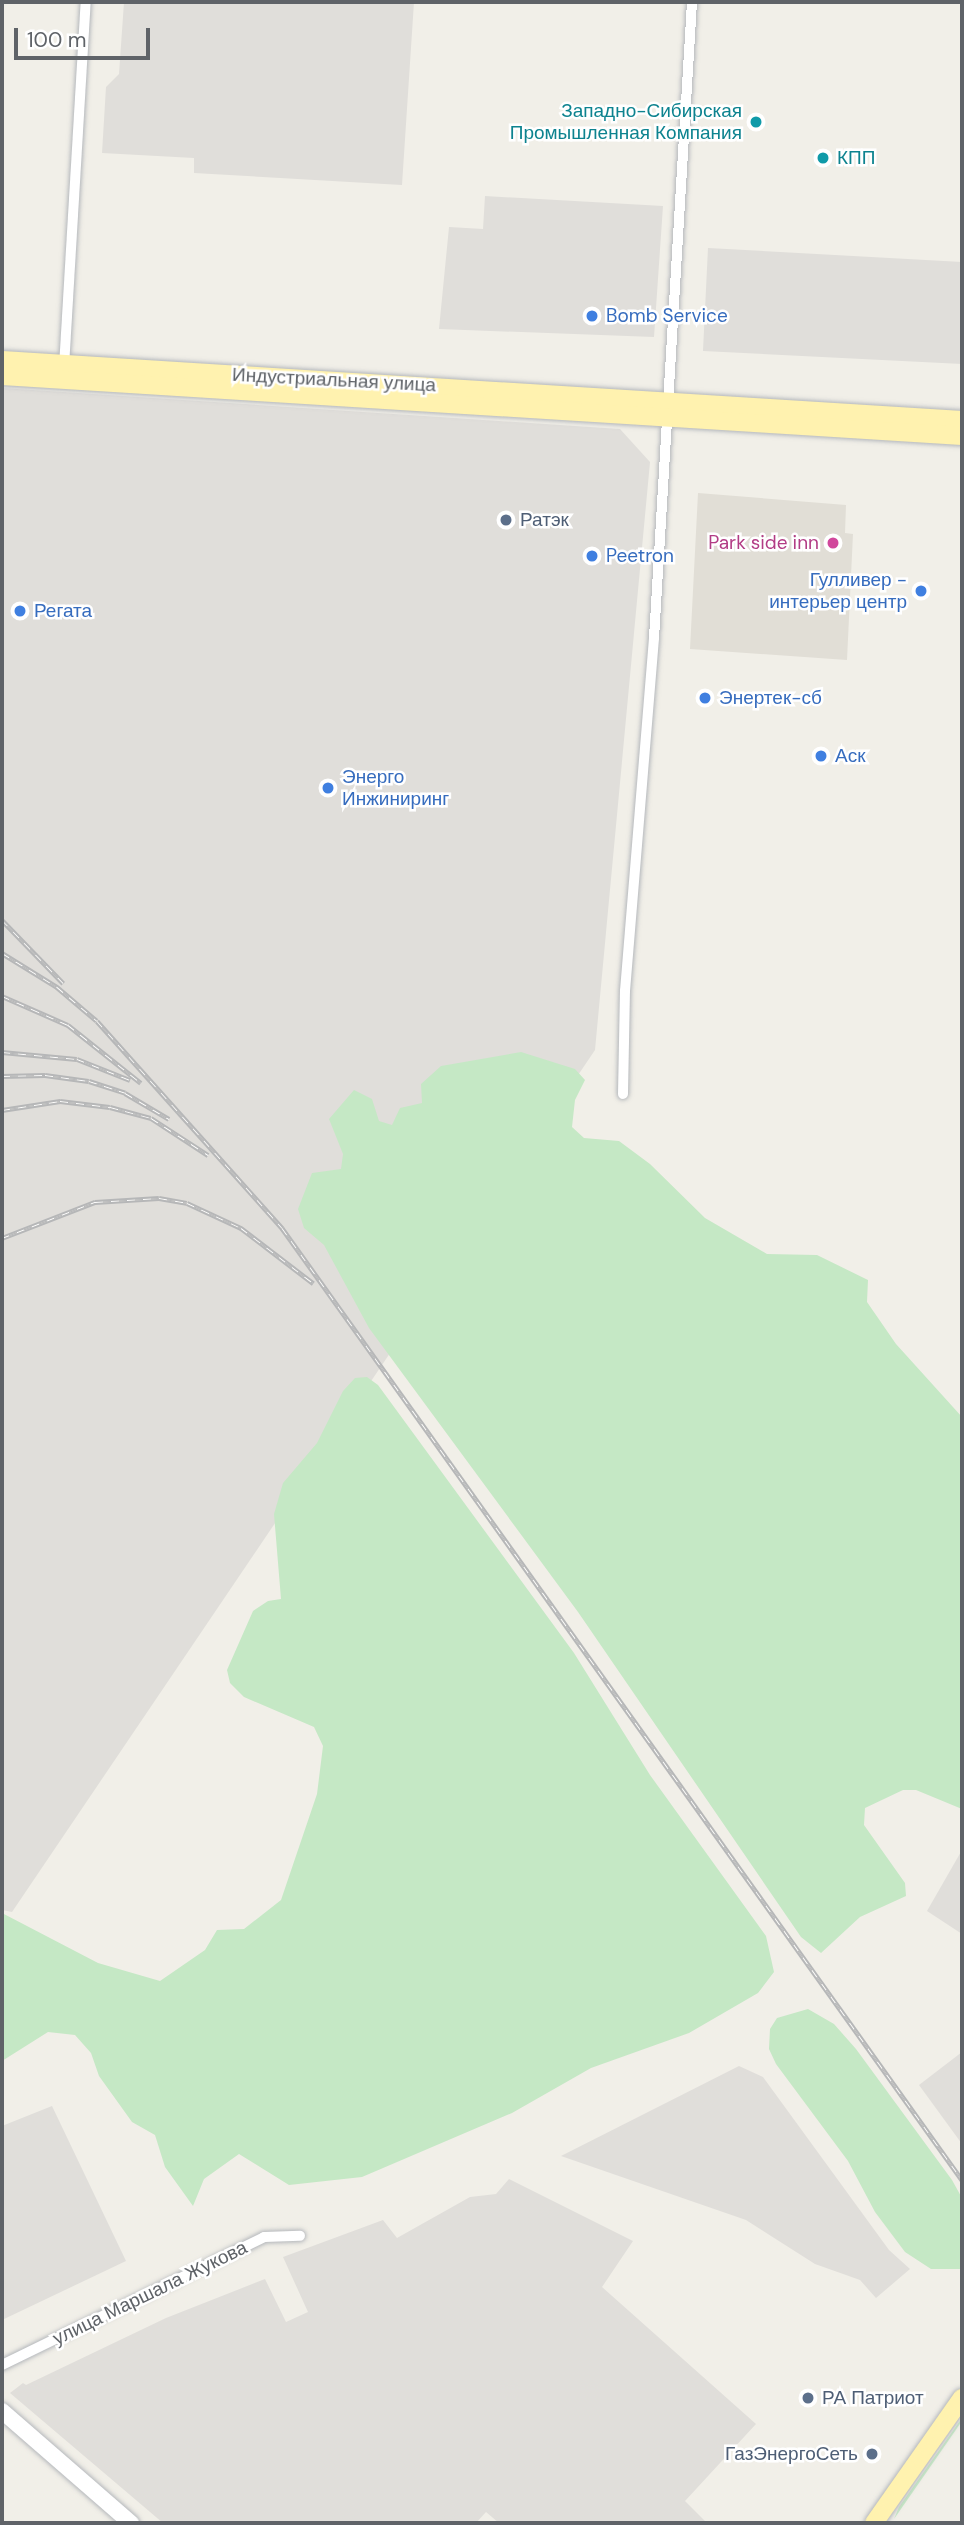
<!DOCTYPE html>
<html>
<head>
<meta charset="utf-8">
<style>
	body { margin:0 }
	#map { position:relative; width:964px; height:2525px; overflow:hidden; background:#f1efe8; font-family:"DM Sans",sans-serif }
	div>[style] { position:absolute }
	.industrial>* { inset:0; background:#e0deda }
	.education>* { inset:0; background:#e1ded6 }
	.green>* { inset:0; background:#c5e8c5 }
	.roads { filter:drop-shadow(0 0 2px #b5b8bc) drop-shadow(0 0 2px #b5b8bc) }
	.street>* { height:10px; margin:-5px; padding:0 5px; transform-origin:5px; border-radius:5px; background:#fff }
	.secondary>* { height:16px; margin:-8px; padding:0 8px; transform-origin:8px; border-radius:8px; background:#fff }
	.primary>* { height:18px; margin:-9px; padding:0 9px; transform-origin:9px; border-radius:9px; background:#fff2af }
	.rail>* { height:5px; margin-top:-2.5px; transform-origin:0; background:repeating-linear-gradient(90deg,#fff 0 8px,#b6b7b8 0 16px); box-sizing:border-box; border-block:2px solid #b6b7b8 }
	.dots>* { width:19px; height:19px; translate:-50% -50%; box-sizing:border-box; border:4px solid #fff; border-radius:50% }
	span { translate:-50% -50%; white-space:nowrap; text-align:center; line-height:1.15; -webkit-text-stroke:5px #fff; paint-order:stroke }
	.culture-label { font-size:19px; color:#0d838f }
	.right { translate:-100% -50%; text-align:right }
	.left { translate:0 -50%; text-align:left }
	.shop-label { font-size:19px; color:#366cbe }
	.street-label { font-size:19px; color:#5f6368 }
	.service-label { font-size:19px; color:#4e5e75 }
	.hotel-label { font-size:19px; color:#b23c85 }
	.frame { position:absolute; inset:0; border:4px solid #5f6368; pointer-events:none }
	.scale { position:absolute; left:14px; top:28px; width:136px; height:32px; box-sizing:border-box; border:4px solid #5f6368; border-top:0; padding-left:9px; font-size:21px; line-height:24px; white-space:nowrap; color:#5f6368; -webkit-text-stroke:5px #fff; paint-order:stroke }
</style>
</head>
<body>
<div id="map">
	<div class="industrial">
		<div style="clip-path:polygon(124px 2px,414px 2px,402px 185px,194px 173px,194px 158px,102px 153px,106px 87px,119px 74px)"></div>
		<div style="clip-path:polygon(485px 196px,663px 206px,654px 337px,439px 329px,449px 227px,483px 229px)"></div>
		<div style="clip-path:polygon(708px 248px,962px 262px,962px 364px,703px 351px)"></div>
		<div style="clip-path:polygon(2px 388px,620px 429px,650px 462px,595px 1050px,12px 1912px,2px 1910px)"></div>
		<div style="clip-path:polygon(962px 1850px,962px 1934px,927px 1911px)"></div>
		<div style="clip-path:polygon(962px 2052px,962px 2144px,919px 2085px)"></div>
		<div style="clip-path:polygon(739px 2066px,763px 2077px,889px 2250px,910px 2269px,876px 2298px,860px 2280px,815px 2264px,746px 2220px,561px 2156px)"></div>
		<div style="clip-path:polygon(52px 2106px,126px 2261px,2px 2320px,2px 2126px)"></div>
		<div style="clip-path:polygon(509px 2179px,633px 2241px,602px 2287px,756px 2424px,685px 2501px,707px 2523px,499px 2523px,486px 2512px,476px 2523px,163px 2523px,10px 2393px,23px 2383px,26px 2385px,166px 2318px,265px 2279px,286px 2322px,308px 2312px,283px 2257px,383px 2220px,397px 2238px,470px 2197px,496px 2194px)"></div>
	</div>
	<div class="education">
		<div style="clip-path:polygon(698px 493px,846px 505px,845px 533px,853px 534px,847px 660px,690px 649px)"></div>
	</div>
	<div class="green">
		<div style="clip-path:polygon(521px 1052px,575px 1069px,585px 1080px,575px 1100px,572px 1127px,584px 1138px,619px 1141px,650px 1164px,705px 1218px,767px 1254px,817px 1255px,868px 1280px,867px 1302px,896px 1344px,962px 1417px,962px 1809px,916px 1790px,903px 1790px,865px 1808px,864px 1825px,905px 1883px,906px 1896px,860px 1917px,821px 1953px,801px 1937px,578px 1612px,369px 1328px,324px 1245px,304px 1228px,298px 1209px,312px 1173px,341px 1169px,343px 1154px,329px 1119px,354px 1090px,372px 1099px,379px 1121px,392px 1125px,400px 1108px,422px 1103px,421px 1084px,441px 1066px)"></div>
		<div style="clip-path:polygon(367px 1377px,378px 1385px,574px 1653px,650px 1775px,766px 1936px,774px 1972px,758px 1993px,689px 2033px,591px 2068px,512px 2113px,362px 2177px,289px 2185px,239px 2154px,204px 2179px,193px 2206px,165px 2167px,155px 2135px,132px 2122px,99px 2076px,91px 2053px,75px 2035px,48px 2032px,2px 2061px,2px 1913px,98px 1963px,160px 1981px,205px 1950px,217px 1930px,244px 1929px,281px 1900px,317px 1794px,323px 1746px,314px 1727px,244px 1697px,230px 1683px,227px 1670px,253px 1611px,268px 1601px,281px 1599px,274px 1514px,283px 1483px,317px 1443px,343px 1391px,355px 1378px)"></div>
		<div style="clip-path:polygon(808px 2009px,834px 2024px,856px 2049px,952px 2180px,962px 2198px,962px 2269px,931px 2269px,905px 2252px,875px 2212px,848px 2161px,776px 2064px,769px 2049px,770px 2029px,777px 2018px)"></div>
		<div style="clip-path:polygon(962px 2418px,962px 2421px,894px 2519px,899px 2507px)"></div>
	</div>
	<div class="roads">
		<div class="street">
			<div style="left:64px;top:367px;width:366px;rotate:-86.6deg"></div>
			<div style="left:623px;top:1094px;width:103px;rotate:-88.9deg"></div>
			<div style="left:625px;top:991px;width:354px;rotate:-85.3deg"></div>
			<div style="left:654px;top:638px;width:637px;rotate:-86.58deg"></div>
			<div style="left:2px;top:2365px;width:292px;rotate:-26deg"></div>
			<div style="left:264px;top:2237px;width:36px;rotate:-2deg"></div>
		</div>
		<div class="secondary">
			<div style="left:2px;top:2411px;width:171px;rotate:41deg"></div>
		</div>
		<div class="primary">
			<div style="left:2px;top:360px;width:962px;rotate:3.58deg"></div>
			<div style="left:2px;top:376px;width:962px;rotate:3.58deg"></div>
			<div style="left:874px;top:2523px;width:153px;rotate:-54.9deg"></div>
		</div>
	</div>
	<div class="rail">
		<div style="left:2px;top:920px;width:88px;rotate:45.9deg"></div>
		<div style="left:2px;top:953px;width:65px;rotate:31.7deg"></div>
		<div style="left:57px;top:987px;width:52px;rotate:40.4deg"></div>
		<div style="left:97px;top:1021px;width:278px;rotate:48.2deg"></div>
		<div style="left:282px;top:1228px;width:1170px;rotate:54.46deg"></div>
		<div style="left:2px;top:996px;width:72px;rotate:23.7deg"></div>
		<div style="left:68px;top:1025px;width:93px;rotate:38.5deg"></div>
		<div style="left:2px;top:1052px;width:75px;rotate:5.3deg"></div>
		<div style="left:77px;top:1059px;width:57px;rotate:21.6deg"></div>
		<div style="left:2px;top:1076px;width:43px;rotate:-1.3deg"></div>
		<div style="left:45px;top:1075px;width:44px;rotate:7.8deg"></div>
		<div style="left:89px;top:1081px;width:38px;rotate:18deg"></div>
		<div style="left:125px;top:1093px;width:51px;rotate:30.6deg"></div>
		<div style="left:2px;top:1110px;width:59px;rotate:-8.8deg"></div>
		<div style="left:60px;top:1101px;width:50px;rotate:6.8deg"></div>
		<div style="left:110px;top:1107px;width:42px;rotate:15deg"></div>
		<div style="left:151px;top:1118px;width:68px;rotate:33deg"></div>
		<div style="left:2px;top:1238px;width:100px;rotate:-21.2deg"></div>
		<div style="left:95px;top:1202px;width:64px;rotate:-3.6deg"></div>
		<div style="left:159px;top:1198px;width:28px;rotate:10deg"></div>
		<div style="left:187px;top:1203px;width:60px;rotate:24.8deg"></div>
		<div style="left:241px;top:1228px;width:91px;rotate:37.4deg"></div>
	</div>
	<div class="dots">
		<div style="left:756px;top:122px;background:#0f9aa8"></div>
		<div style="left:823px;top:158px;background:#0f9aa8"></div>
		<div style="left:592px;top:316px;background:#3f7fe0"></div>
		<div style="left:506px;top:520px;background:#5c6f8a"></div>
		<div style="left:833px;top:543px;background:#d1479c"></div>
		<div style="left:592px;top:556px;background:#3f7fe0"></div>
		<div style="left:921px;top:591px;background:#3f7fe0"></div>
		<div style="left:20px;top:611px;background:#3f7fe0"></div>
		<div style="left:705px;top:698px;background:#3f7fe0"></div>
		<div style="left:821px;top:756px;background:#3f7fe0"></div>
		<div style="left:328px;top:788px;background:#3f7fe0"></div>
		<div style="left:808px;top:2398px;background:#5c6f8a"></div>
		<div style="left:872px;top:2454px;background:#5c6f8a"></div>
	</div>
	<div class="culture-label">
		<span class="right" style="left:742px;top:122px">Западно-Сибирская<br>Промышленная Компания</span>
		<span class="left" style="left:837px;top:158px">КПП</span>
	</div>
	<div class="shop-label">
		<span class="left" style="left:606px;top:316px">Bomb Service</span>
		<span class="left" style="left:606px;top:556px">Peetron</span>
		<span class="right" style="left:907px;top:591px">Гулливер -<br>интерьер центр</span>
		<span class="left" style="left:34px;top:611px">Регата</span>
		<span class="left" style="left:719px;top:698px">Энертек-сб</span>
		<span class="left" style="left:835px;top:756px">Аск</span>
		<span class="left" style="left:342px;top:788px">Энерго<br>Инжиниринг</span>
	</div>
	<div class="street-label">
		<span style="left:334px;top:380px;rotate:3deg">Индустриальная улица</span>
		<span style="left:150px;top:2293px;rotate:-26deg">улица Маршала Жукова</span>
	</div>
	<div class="service-label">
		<span class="left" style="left:520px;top:520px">Ратэк</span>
		<span class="left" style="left:822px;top:2398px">РА Патриот</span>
		<span class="right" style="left:858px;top:2454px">ГазЭнергоСеть</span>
	</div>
	<div class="hotel-label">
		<span class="right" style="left:819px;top:543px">Park side inn</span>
	</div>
	<div class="frame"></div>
	<div class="scale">100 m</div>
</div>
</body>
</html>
